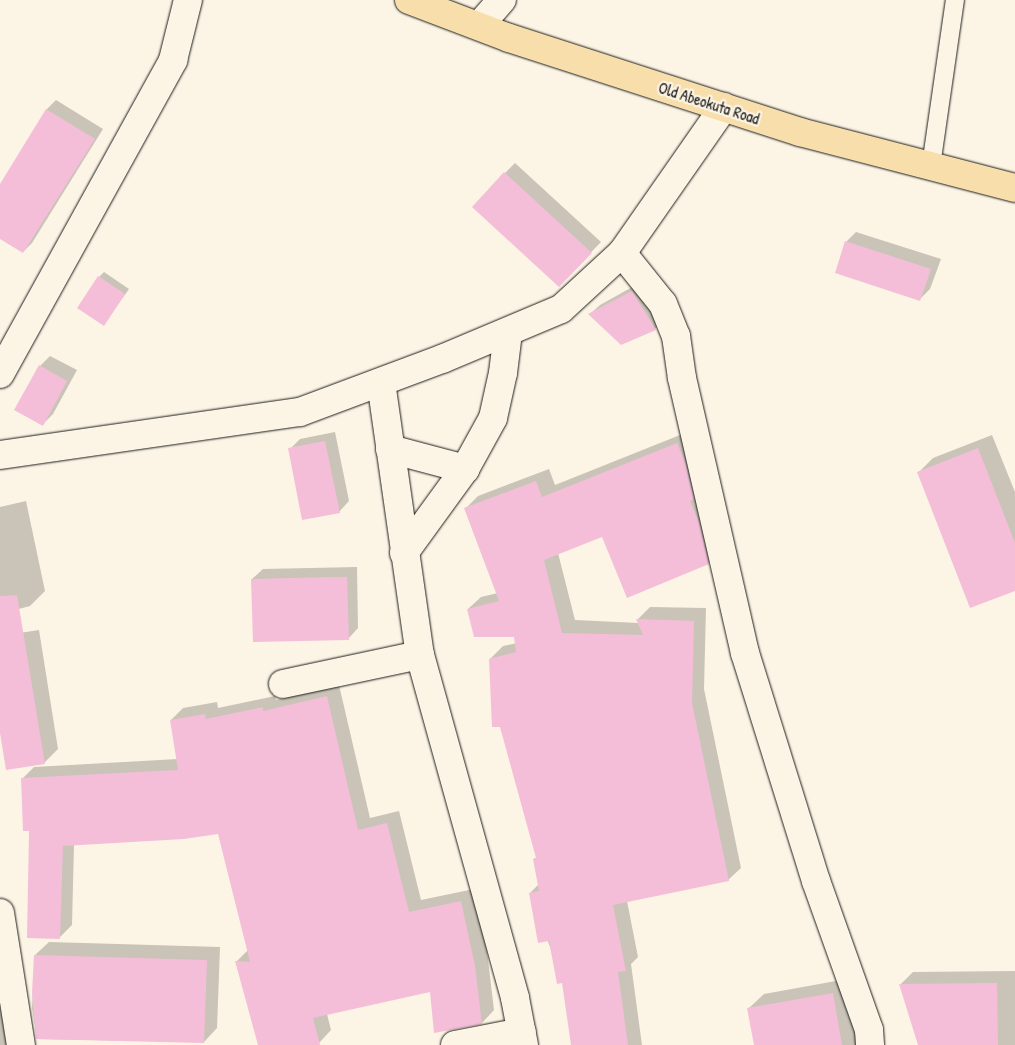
<!DOCTYPE html>
<html>
<head>
<meta charset="utf-8">
<style>
	body { margin:0 }
	#map { position:relative; width:1015px; height:1045px; overflow:hidden; background:#fcf5e5; font-family:"Patrick Hand",sans-serif }
	div>[style] { position:absolute }
	.shadow>* { inset:0; background:#0003 }
	.building>* { inset:0; background:#f4bed8 }
	.roads { filter:drop-shadow(0 0 1px #1c1c1c) drop-shadow(0 0 1px #1c1c1c) }
	.service>* { height:18px; margin:-9px; padding:0 9px; transform-origin:9px; border-radius:9px; background:#fcf5e5 }
	.minor>* { height:28px; margin:-14px; padding:0 14px; transform-origin:14px; border-radius:14px; background:#fcf5e5 }
	.trunk>* { height:28px; margin:-14px; padding:0 14px; transform-origin:14px; border-radius:14px; background:#f8deab }
	span { translate:-50% -50%; white-space:nowrap; text-align:center; line-height:1.15; -webkit-text-stroke:4.5px #fcf5e5; paint-order:stroke }
	.street-label { font-size:16px; color:#1c1c1c }
</style>
</head>
<body>
<div id="map">
	<div class="shadow">
		<div style="clip-path:polygon(56px 100px,103px 129px,32px 243px,23px 252px,0 237px,0 188px,47px 109px)"></div>
		<div style="clip-path:polygon(515px 163px,601px 242px,569px 275px,505px 173px)"></div>
		<div style="clip-path:polygon(856px 232px,941px 259px,930px 289px,920px 299px,846px 242px)"></div>
		<div style="clip-path:polygon(104px 272px,129px 289px,104px 324px,99px 277px)"></div>
		<div style="clip-path:polygon(643px 281px,666px 319px,655px 329px,621px 343px,590px 314px,600px 305px)"></div>
		<div style="clip-path:polygon(50px 356px,77px 370px,53px 414px,43px 424px,40px 366px)"></div>
		<div style="clip-path:polygon(690px 431px,721px 550px,708px 563px,602px 535px,558px 553px,575px 620px,639px 623px,638px 619px,650px 607px,706px 608px,704px 689px,741px 868px,728px 880px,627px 901px,638px 957px,631px 964px,642px 1045px,572px 1045px,563px 982px,530px 893px,539px 884px,534px 859px,537px 857px,490px 659px,503px 646px,517px 643px,516px 635px,468px 609px,481px 597px,498px 593px,465px 509px,478px 496px,549px 469px,555px 485px)"></div>
		<div style="clip-path:polygon(335px 432px,349px 501px,339px 512px,290px 449px,300px 439px)"></div>
		<div style="clip-path:polygon(992px 435px,1015px 492px,1015px 590px,918px 473px,933px 458px)"></div>
		<div style="clip-path:polygon(26px 501px,45px 591px,30px 606px,0 614px,0 507px)"></div>
		<div style="clip-path:polygon(357px 567px,358px 628px,348px 639px,252px 579px,263px 569px)"></div>
		<div style="clip-path:polygon(39px 630px,58px 749px,44px 763px,0 724px,0 636px)"></div>
		<div style="clip-path:polygon(339px 685px,370px 818px,399px 811px,421px 900px,474px 889px,487px 951px,494px 1010px,482px 1023px,431px 990px,327px 1014px,331px 1030px,319px 1043px,259px 1045px,236px 962px,248px 950px,219px 832px,74px 844px,72px 925px,60px 937px,31px 829px,22px 779px,34px 767px,178px 759px,171px 720px,183px 708px,217px 702px,218px 708px,275px 696px,276px 700px)"></div>
		<div style="clip-path:polygon(49px 942px,220px 947px,217px 1028px,204px 1042px,37px 1039px,32px 1008px,35px 955px)"></div>
		<div style="clip-path:polygon(1015px 971px,1015px 1045px,919px 1045px,901px 984px,913px 972px)"></div>
		<div style="clip-path:polygon(847px 979px,859px 1045px,755px 1045px,749px 1008px,764px 994px)"></div>
		<div style="clip-path:polygon(12px 1000px,10px 1045px,0 1045px,0 1002px)"></div>
	</div>
	<div class="building">
		<div style="clip-path:polygon(46px 109px,95px 139px,23px 253px,0 239px,0 184px)"></div>
		<div style="clip-path:polygon(504px 172px,592px 253px,559px 287px,472px 207px)"></div>
		<div style="clip-path:polygon(845px 241px,931px 269px,920px 301px,835px 273px)"></div>
		<div style="clip-path:polygon(98px 276px,125px 294px,104px 326px,77px 308px)"></div>
		<div style="clip-path:polygon(632px 291px,656px 330px,621px 345px,588px 314px)"></div>
		<div style="clip-path:polygon(39px 365px,67px 381px,43px 426px,14px 410px)"></div>
		<div style="clip-path:polygon(325px 441px,340px 513px,302px 520px,288px 448px)"></div>
		<div style="clip-path:polygon(677px 443px,685px 462px,694px 499px,690px 501px,699px 522px,709px 564px,627px 598px,602px 537px,544px 560px,562px 633px,643px 635px,636px 619px,694px 621px,692px 703px,729px 881px,613px 905px,626px 971px,618px 972px,628px 1045px,571px 1045px,562px 983px,557px 984px,549px 941px,538px 943px,529px 893px,539px 891px,533px 859px,536px 858px,500px 727px,492px 727px,489px 659px,516px 652px,514px 637px,474px 637px,467px 609px,499px 601px,464px 508px,536px 481px,542px 497px)"></div>
		<div style="clip-path:polygon(978px 448px,1015px 543px,1015px 591px,970px 608px,917px 472px)"></div>
		<div style="clip-path:polygon(330px 577px,347px 577px,349px 640px,253px 642px,251px 579px)"></div>
		<div style="clip-path:polygon(17px 595px,45px 764px,6px 770px,0 733px,0 596px)"></div>
		<div style="clip-path:polygon(327px 696px,358px 830px,387px 823px,409px 912px,461px 901px,475px 966px,482px 1024px,434px 1033px,430px 992px,313px 1018px,320px 1045px,258px 1045px,235px 961px,250px 962px,218px 834px,184px 839px,63px 846px,60px 939px,27px 938px,29px 831px,23px 831px,21px 778px,178px 770px,170px 720px,205px 714px,206px 719px,263px 707px,263px 711px)"></div>
		<div style="clip-path:polygon(34px 955px,207px 960px,204px 1043px,36px 1039px,32px 993px)"></div>
		<div style="clip-path:polygon(997px 983px,998px 1045px,918px 1045px,899px 984px)"></div>
		<div style="clip-path:polygon(833px 993px,842px 1045px,754px 1045px,747px 1008px)"></div>
	</div>
	<div class="roads">
		<div class="service">
			<div style="left:931px;top:166px;width:168px;rotate:-81.8deg"></div>
		</div>
		<div class="minor">
			<div style="left:479px;top:26px;width:35px;rotate:-49deg"></div>
			<div style="left:622px;top:253px;width:65px;rotate:51.2deg"></div>
			<div style="left:663px;top:304px;width:35px;rotate:68deg"></div>
			<div style="left:676px;top:336px;width:42px;rotate:81.9deg"></div>
			<div style="left:682px;top:378px;width:282px;rotate:77.1deg"></div>
			<div style="left:745px;top:653px;width:239px;rotate:72.7deg"></div>
			<div style="left:816px;top:881px;width:158px;rotate:70.4deg"></div>
			<div style="left:869px;top:1030px;width:15px;rotate:86deg"></div>
			<div style="left:0;top:374px;width:359px;rotate:-61.1deg"></div>
			<div style="left:173px;top:60px;width:62px;rotate:-76deg"></div>
			<div style="left:381px;top:382px;width:276px;rotate:81.9deg"></div>
			<div style="left:420px;top:655px;width:356px;rotate:74.5deg"></div>
			<div style="left:515px;top:998px;width:48px;rotate:79.2deg"></div>
			<div style="left:390px;top:449px;width:78px;rotate:14.9deg"></div>
			<div style="left:0;top:455px;width:303px;rotate:-8.2deg"></div>
			<div style="left:300px;top:412px;width:152px;rotate:-20.5deg"></div>
			<div style="left:442px;top:359px;width:129px;rotate:-22.8deg"></div>
			<div style="left:561px;top:309px;width:83px;rotate:-42.6deg"></div>
			<div style="left:622px;top:253px;width:178px;rotate:-55.1deg"></div>
			<div style="left:404px;top:553px;width:104px;rotate:-54deg"></div>
			<div style="left:465px;top:469px;width:58px;rotate:-61.2deg"></div>
			<div style="left:493px;top:418px;width:46px;rotate:-77.5deg"></div>
			<div style="left:503px;top:373px;width:41px;rotate:-83deg"></div>
			<div style="left:283px;top:684px;width:140px;rotate:-12deg"></div>
			<div style="left:0;top:913px;width:134px;rotate:81deg"></div>
			<div style="left:455px;top:1045px;width:68px;rotate:-11deg"></div>
		</div>
		<div class="trunk">
			<div style="left:409px;top:0;width:107px;rotate:20.8deg"></div>
			<div style="left:509px;top:38px;width:306px;rotate:17.9deg"></div>
			<div style="left:800px;top:132px;width:222px;rotate:14.6deg"></div>
		</div>
	</div>
	<div class="street-label">
		<span style="left:709px;top:103px;rotate:18deg">Old Abeokuta Road</span>
	</div>
</div>
</body>
</html>
